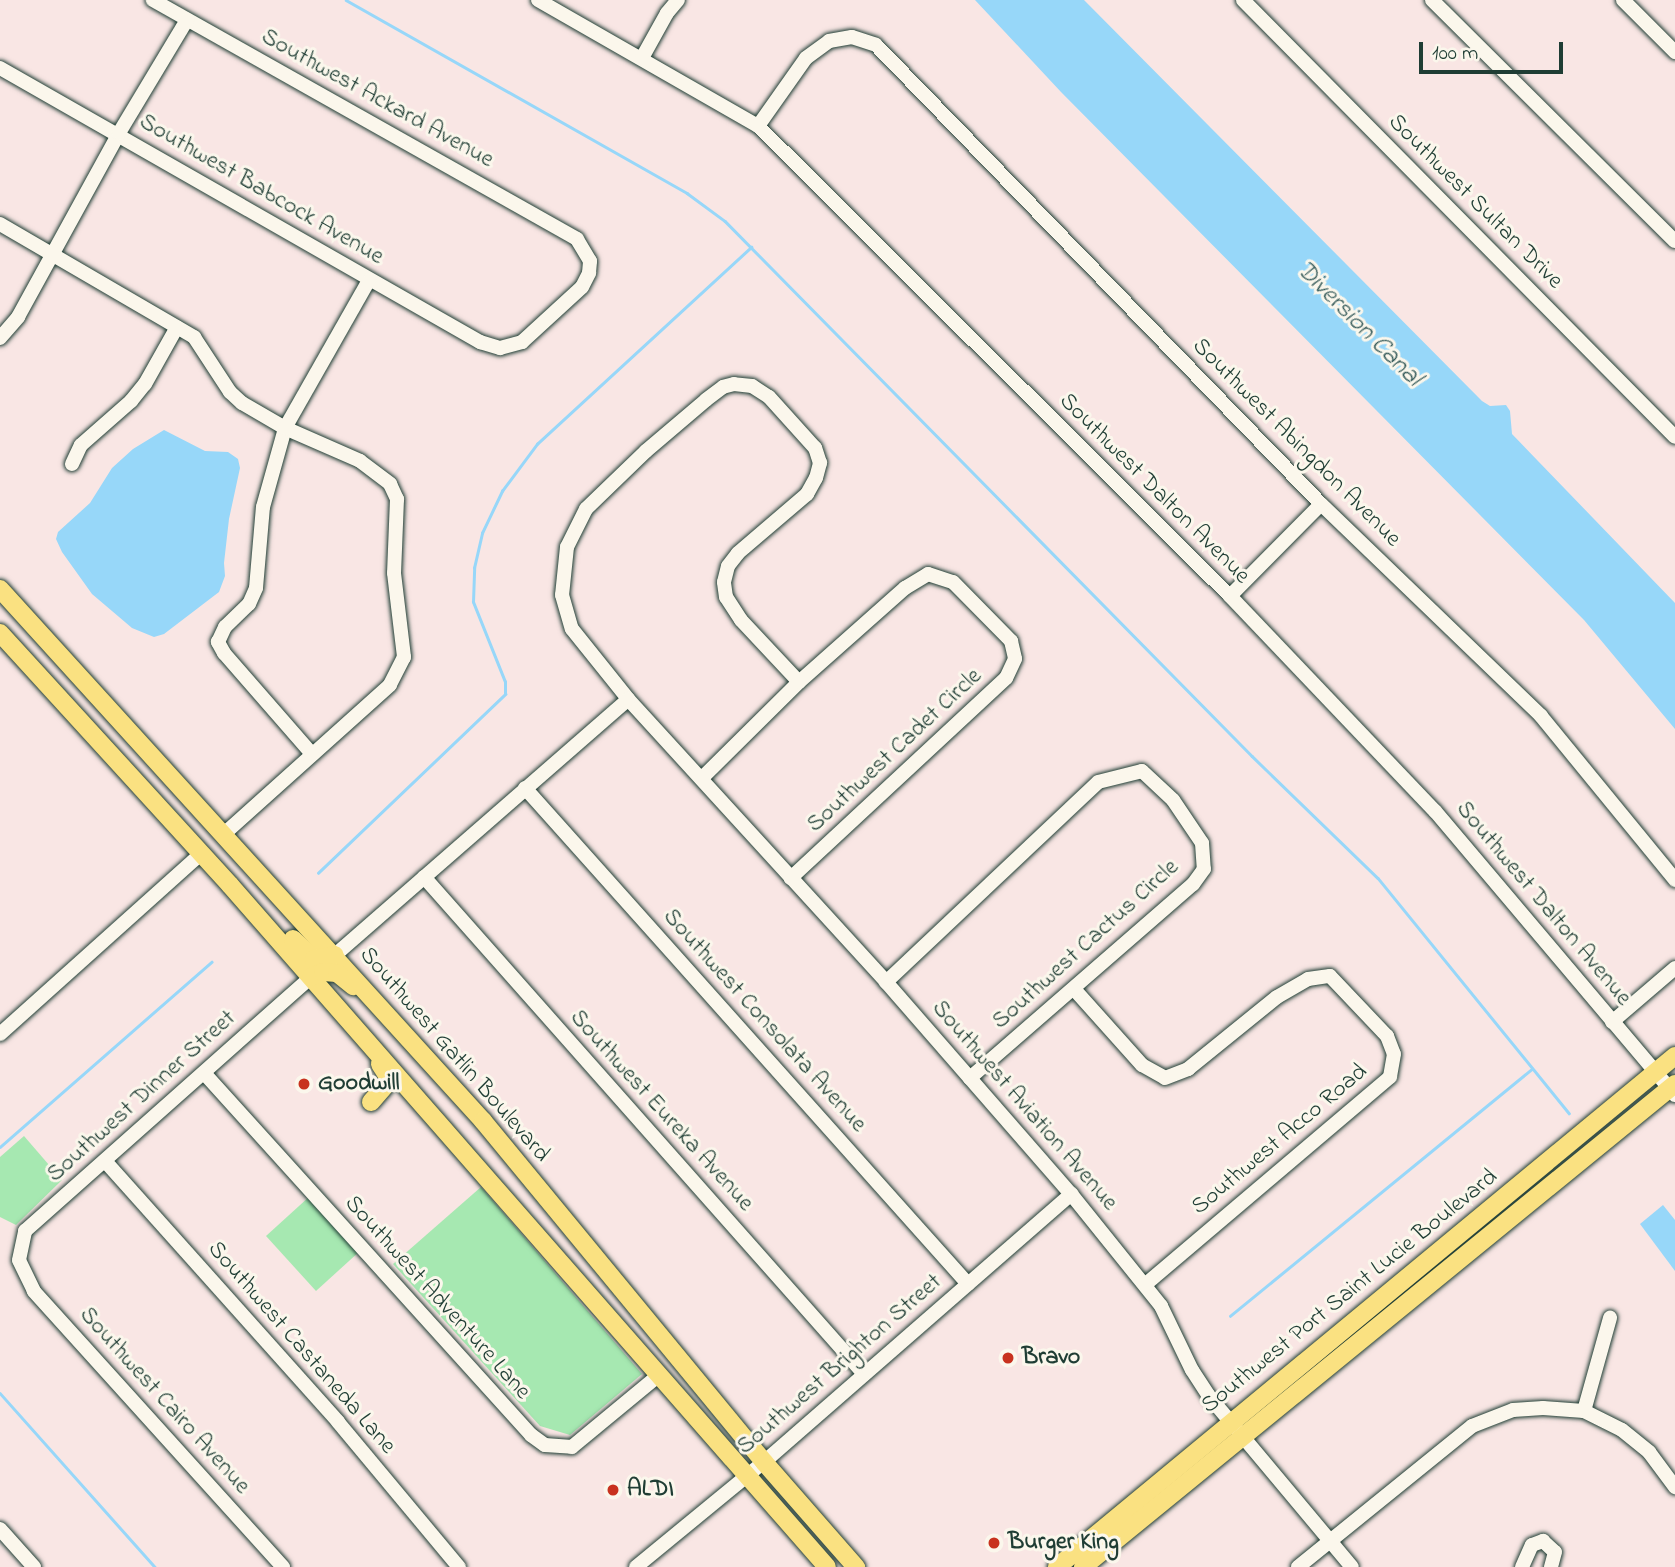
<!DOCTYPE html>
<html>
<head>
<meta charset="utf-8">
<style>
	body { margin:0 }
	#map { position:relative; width:1675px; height:1567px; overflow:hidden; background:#f9e6e4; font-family:"Indie Flower",sans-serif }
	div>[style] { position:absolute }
	.green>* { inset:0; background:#a6e8b1 }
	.water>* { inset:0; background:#97d7f9 }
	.stream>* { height:2.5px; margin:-1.25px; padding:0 1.25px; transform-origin:1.25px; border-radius:1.25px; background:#97d7f9 }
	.roads { filter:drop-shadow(0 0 2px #1f3d34) drop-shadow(0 0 2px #1f3d34) }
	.minor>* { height:14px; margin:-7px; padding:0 7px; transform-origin:7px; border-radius:7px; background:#fbf7ec }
	.major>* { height:18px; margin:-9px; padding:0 9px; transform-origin:9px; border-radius:9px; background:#fae181 }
	.dots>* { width:19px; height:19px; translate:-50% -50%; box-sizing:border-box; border:4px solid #fbf7ec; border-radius:50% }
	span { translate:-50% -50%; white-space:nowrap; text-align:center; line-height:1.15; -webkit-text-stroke:6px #fbf7ec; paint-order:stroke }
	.street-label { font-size:24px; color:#1f3d34 }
	.poi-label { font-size:24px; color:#1f3d34; font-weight:700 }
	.left { translate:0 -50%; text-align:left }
	.water-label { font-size:26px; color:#375c5b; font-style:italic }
	.scale { position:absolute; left:1419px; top:42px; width:144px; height:32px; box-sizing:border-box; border:4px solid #1f3d34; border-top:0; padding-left:9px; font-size:21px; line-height:24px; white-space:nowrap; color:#1f3d34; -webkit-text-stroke:5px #fbf7ec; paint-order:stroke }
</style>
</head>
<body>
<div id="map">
	<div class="green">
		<div style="clip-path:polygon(24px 1136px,62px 1180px,16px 1225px,0 1217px,0 1157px)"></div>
		<div style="clip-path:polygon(481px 1187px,642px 1374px,570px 1435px,540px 1426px,393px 1264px)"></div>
		<div style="clip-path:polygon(310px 1196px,360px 1251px,316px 1291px,266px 1236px)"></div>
	</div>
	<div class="water">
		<div style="clip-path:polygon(975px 0,1084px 0,1482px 401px,1490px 406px,1506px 405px,1510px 411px,1512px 434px,1675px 603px,1675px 729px,1584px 620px,1061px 92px)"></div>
		<div style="clip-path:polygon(164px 430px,205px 451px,228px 452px,238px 459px,240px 468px,229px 519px,224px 563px,225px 576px,219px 592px,164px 634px,154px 637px,132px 628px,92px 594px,62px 552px,56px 539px,58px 532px,90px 503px,112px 468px,133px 449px)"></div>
		<div style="clip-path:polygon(1663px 1205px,1675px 1220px,1675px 1271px,1640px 1224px)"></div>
	</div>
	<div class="stream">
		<div style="left:346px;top:0;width:392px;rotate:29.5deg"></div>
		<div style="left:687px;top:193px;width:47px;rotate:36.4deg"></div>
		<div style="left:725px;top:221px;width:751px;rotate:45.43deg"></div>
		<div style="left:1252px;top:756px;width:175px;rotate:44.1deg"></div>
		<div style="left:1378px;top:878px;width:303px;rotate:50.9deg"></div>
		<div style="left:318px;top:873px;width:259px;rotate:-43.7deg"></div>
		<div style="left:505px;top:694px;width:12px;rotate:-90deg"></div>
		<div style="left:505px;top:682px;width:86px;rotate:-111.8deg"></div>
		<div style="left:473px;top:602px;width:34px;rotate:-88deg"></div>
		<div style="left:474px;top:568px;width:36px;rotate:-77deg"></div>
		<div style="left:482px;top:533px;width:47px;rotate:-64.5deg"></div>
		<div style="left:502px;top:491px;width:59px;rotate:-53.3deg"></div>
		<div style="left:537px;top:444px;width:291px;rotate:-42.6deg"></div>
		<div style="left:0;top:1147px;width:281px;rotate:-41.2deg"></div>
		<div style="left:1230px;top:1316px;width:390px;rotate:-39.3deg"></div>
		<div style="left:0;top:1393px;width:233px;rotate:48.3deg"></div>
	</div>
	<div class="roads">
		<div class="minor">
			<div style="left:538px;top:0;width:254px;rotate:29.8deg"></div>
			<div style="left:758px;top:126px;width:666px;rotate:44.88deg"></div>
			<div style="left:1230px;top:596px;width:297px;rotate:46.4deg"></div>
			<div style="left:1435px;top:811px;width:372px;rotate:49.8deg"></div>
			<div style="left:1243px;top:0;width:614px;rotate:45.33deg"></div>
			<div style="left:1432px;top:0;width:342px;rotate:44.8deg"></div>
			<div style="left:1623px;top:0;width:74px;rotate:45deg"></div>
			<div style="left:642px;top:58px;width:51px;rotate:-60.9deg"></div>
			<div style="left:667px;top:13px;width:17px;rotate:-50deg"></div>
			<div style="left:0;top:68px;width:553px;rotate:29.72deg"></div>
			<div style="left:480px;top:342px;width:21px;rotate:17deg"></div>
			<div style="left:500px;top:348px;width:23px;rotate:-15deg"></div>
			<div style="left:522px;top:342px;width:81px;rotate:-42.5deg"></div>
			<div style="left:582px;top:287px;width:16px;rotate:-63deg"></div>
			<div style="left:589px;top:273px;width:12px;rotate:-85deg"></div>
			<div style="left:590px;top:261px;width:26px;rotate:-121deg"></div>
			<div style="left:577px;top:239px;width:487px;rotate:-150.6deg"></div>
			<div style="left:758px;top:126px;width:83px;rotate:-54.8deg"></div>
			<div style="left:806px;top:58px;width:29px;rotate:-36deg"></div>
			<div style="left:829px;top:41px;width:23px;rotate:-10deg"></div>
			<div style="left:852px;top:37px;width:25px;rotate:18deg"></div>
			<div style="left:876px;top:45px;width:639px;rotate:45.89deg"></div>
			<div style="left:1321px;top:504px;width:306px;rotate:43.9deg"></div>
			<div style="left:1541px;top:716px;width:212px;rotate:50.7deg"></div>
			<div style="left:0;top:224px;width:225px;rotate:30.2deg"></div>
			<div style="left:194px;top:337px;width:66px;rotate:56.8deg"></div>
			<div style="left:230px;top:392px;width:16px;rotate:43deg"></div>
			<div style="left:242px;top:403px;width:50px;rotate:30.2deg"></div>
			<div style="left:285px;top:428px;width:82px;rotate:23.7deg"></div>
			<div style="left:360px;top:461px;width:38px;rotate:37deg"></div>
			<div style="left:390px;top:484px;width:17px;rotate:65deg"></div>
			<div style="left:397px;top:499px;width:74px;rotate:92.3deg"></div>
			<div style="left:394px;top:573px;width:85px;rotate:83.2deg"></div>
			<div style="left:404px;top:657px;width:31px;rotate:117deg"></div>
			<div style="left:390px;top:685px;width:222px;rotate:138.1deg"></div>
			<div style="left:0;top:338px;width:28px;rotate:-49deg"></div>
			<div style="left:18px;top:317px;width:210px;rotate:-61.2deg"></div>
			<div style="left:119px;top:133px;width:132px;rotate:-59deg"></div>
			<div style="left:72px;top:464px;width:21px;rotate:-65deg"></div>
			<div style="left:81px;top:445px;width:67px;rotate:-41.3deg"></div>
			<div style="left:131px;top:401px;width:22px;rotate:-51deg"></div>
			<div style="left:145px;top:384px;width:65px;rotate:-60.7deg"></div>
			<div style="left:1230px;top:596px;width:129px;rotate:-45.3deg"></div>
			<div style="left:799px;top:682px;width:85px;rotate:-133.1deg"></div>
			<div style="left:741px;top:620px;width:27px;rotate:-123deg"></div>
			<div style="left:726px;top:597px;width:15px;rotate:-98deg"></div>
			<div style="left:724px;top:582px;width:16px;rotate:-76deg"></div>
			<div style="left:728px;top:566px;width:16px;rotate:-52deg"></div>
			<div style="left:738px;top:553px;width:91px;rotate:-40.5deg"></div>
			<div style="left:807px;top:494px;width:18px;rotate:-61deg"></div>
			<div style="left:816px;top:478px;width:16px;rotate:-75deg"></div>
			<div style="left:820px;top:463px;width:16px;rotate:-108deg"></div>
			<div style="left:815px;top:448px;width:69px;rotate:-132deg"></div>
			<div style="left:769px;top:397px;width:20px;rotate:-147deg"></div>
			<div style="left:752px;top:386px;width:18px;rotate:-174deg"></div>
			<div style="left:734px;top:384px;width:11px;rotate:165deg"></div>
			<div style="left:723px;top:387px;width:21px;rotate:143deg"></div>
			<div style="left:706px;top:400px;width:79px;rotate:139.6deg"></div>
			<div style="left:646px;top:451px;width:83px;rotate:136deg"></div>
			<div style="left:586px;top:509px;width:42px;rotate:116.6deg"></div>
			<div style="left:567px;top:547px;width:48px;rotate:95.9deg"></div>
			<div style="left:562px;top:595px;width:35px;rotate:74deg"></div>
			<div style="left:572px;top:629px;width:90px;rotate:51.3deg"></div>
			<div style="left:628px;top:699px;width:383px;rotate:47.6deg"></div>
			<div style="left:886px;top:982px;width:281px;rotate:48.9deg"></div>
			<div style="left:1071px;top:1194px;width:144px;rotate:51.2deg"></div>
			<div style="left:1161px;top:1306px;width:71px;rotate:64.2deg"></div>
			<div style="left:1192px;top:1370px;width:30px;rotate:57deg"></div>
			<div style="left:1208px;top:1395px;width:224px;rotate:50.1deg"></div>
			<div style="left:312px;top:754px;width:134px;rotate:-131.1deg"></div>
			<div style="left:224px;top:653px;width:13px;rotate:-119deg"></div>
			<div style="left:218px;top:642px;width:17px;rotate:-65deg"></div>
			<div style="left:225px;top:627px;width:33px;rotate:-44deg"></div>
			<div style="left:249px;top:604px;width:17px;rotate:-66deg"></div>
			<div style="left:256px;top:588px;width:81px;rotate:-85.1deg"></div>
			<div style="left:263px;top:507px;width:82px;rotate:-74.4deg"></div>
			<div style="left:285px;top:428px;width:170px;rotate:-60.4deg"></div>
			<div style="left:703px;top:777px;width:135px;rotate:-44.7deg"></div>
			<div style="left:799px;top:682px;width:142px;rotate:-41.6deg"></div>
			<div style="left:905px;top:588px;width:27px;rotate:-31deg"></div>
			<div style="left:928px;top:574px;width:26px;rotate:18deg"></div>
			<div style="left:953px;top:582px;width:83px;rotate:45.5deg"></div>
			<div style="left:1011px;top:641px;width:18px;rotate:77deg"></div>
			<div style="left:1015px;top:659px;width:21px;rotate:115deg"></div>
			<div style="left:1006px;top:678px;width:294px;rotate:137.1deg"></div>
			<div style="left:525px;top:788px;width:665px;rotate:48.23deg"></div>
			<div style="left:424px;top:877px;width:664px;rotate:48.48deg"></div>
			<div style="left:335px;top:955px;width:389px;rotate:-41.1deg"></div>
			<div style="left:886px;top:982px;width:291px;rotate:-43.3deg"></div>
			<div style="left:1098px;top:782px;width:45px;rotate:-14deg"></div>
			<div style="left:1142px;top:771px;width:42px;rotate:43.1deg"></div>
			<div style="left:1173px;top:800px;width:52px;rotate:56deg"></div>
			<div style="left:1202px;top:843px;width:26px;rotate:86deg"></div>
			<div style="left:1204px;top:869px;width:19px;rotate:126deg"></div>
			<div style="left:1193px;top:884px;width:296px;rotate:139deg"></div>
			<div style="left:1074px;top:989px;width:102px;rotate:48.2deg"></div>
			<div style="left:1142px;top:1065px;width:26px;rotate:29deg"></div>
			<div style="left:1165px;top:1078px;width:25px;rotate:-21deg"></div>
			<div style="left:1188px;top:1069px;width:114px;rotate:-39deg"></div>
			<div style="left:1277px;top:997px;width:36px;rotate:-30deg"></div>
			<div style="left:1308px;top:979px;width:22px;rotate:-8deg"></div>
			<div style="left:1330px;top:976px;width:83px;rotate:46.5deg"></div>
			<div style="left:1387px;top:1036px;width:19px;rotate:69deg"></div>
			<div style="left:1394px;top:1054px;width:23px;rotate:100deg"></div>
			<div style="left:1390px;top:1077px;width:321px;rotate:139.7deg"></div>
			<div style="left:1612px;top:1022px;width:83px;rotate:-40.6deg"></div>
			<div style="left:0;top:1034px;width:271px;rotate:-41.9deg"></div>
			<div style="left:204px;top:1073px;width:488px;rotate:47.9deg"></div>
			<div style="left:531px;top:1435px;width:17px;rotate:36deg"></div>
			<div style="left:545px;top:1445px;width:27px;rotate:4deg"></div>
			<div style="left:572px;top:1447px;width:113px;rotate:-39.6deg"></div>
			<div style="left:105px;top:1161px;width:350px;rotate:48.2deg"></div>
			<div style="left:338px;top:1422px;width:189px;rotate:50.2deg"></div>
			<div style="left:1584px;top:1411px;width:97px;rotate:-74.4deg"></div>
			<div style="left:0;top:1529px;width:51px;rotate:48.2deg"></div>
			<div style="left:283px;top:1567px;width:372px;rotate:-132.1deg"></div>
			<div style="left:34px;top:1291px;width:34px;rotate:-116deg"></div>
			<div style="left:19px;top:1260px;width:30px;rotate:-78deg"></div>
			<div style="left:25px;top:1231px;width:383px;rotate:-41.6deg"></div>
			<div style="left:636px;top:1567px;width:166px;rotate:-39.4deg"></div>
			<div style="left:764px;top:1462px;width:408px;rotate:-41.1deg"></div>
			<div style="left:1298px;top:1567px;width:224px;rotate:-39deg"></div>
			<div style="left:1472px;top:1426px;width:44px;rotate:-21.3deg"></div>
			<div style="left:1513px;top:1410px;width:30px;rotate:-4deg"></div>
			<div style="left:1543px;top:1408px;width:41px;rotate:4.2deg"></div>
			<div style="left:1584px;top:1411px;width:42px;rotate:26.6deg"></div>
			<div style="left:1622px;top:1430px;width:35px;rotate:39deg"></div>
			<div style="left:1649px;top:1452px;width:44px;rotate:53.4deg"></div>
			<div style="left:1522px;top:1567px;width:24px;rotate:-66deg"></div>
			<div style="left:1532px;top:1545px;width:12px;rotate:-20deg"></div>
			<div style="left:1543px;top:1541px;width:16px;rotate:43deg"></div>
			<div style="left:1555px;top:1552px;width:16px;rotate:105deg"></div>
		</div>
		<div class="major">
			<div style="left:0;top:589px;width:719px;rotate:47.76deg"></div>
			<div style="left:483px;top:1121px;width:442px;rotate:50.5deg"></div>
			<div style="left:764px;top:1462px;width:140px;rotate:48.8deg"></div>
			<div style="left:0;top:633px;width:341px;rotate:47.6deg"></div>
			<div style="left:230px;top:885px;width:906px;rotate:48.8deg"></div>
			<div style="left:293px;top:939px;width:29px;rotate:44deg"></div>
			<div style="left:314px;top:959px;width:21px;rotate:-11deg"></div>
			<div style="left:311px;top:977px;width:13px;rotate:-23deg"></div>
			<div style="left:323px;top:972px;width:14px;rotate:4deg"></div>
			<div style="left:337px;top:973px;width:21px;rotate:39deg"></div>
			<div style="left:371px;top:1102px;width:29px;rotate:-49deg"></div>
			<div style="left:390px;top:1080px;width:19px;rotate:-122deg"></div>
			<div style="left:1057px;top:1567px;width:802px;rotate:-39.59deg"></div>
			<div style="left:1083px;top:1567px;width:764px;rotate:-39.21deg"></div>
		</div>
	</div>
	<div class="dots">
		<div style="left:304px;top:1084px;background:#c8321e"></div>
		<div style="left:1008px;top:1358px;background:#c8321e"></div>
		<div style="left:613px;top:1490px;background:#c8321e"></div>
		<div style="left:994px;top:1543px;background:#c8321e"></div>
	</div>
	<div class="street-label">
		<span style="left:377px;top:99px;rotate:29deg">Southwest Ackard Avenue</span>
		<span style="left:261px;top:190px;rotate:30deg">Southwest Babcock Avenue</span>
		<span style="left:1475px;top:202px;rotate:45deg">Southwest Sultan Drive</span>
		<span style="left:1296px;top:443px;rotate:45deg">Southwest Abingdon Avenue</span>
		<span style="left:1154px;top:489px;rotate:45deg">Southwest Dalton Avenue</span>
		<span style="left:895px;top:751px;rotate:-43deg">Southwest Cadet Circle</span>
		<span style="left:1543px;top:904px;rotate:50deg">Southwest Dalton Avenue</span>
		<span style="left:1086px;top:945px;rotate:-42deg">Southwest Cactus Circle</span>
		<span style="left:764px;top:1021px;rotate:48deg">Southwest Consolata Avenue</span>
		<span style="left:454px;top:1055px;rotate:49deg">Southwest Gatlin Boulevard</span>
		<span style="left:142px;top:1097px;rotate:-42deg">Southwest Dinner Street</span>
		<span style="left:1024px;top:1106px;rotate:49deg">Southwest Aviation Avenue</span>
		<span style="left:661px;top:1111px;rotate:48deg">Southwest Eureka Avenue</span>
		<span style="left:1280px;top:1140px;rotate:-40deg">Southwest Acco Road</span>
		<span style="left:1350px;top:1292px;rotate:-39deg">Southwest Port Saint Lucie Boulevard</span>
		<span style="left:437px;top:1298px;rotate:48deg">Southwest Adventure Lane</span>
		<span style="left:301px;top:1348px;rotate:49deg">Southwest Castaneda Lane</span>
		<span style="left:840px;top:1365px;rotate:-41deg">Southwest Brighton Street</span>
		<span style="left:164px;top:1401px;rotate:48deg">Southwest Cairo Avenue</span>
	</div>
	<div class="poi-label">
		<span class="left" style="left:318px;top:1084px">Goodwill</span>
		<span class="left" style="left:1022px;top:1358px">Bravo</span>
		<span class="left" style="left:627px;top:1490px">ALDI</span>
		<span class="left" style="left:1008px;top:1543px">Burger King</span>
	</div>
	<div class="water-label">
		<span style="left:1358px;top:325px;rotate:45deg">Diversion Canal</span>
	</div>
	<div class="scale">100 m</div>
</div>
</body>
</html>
